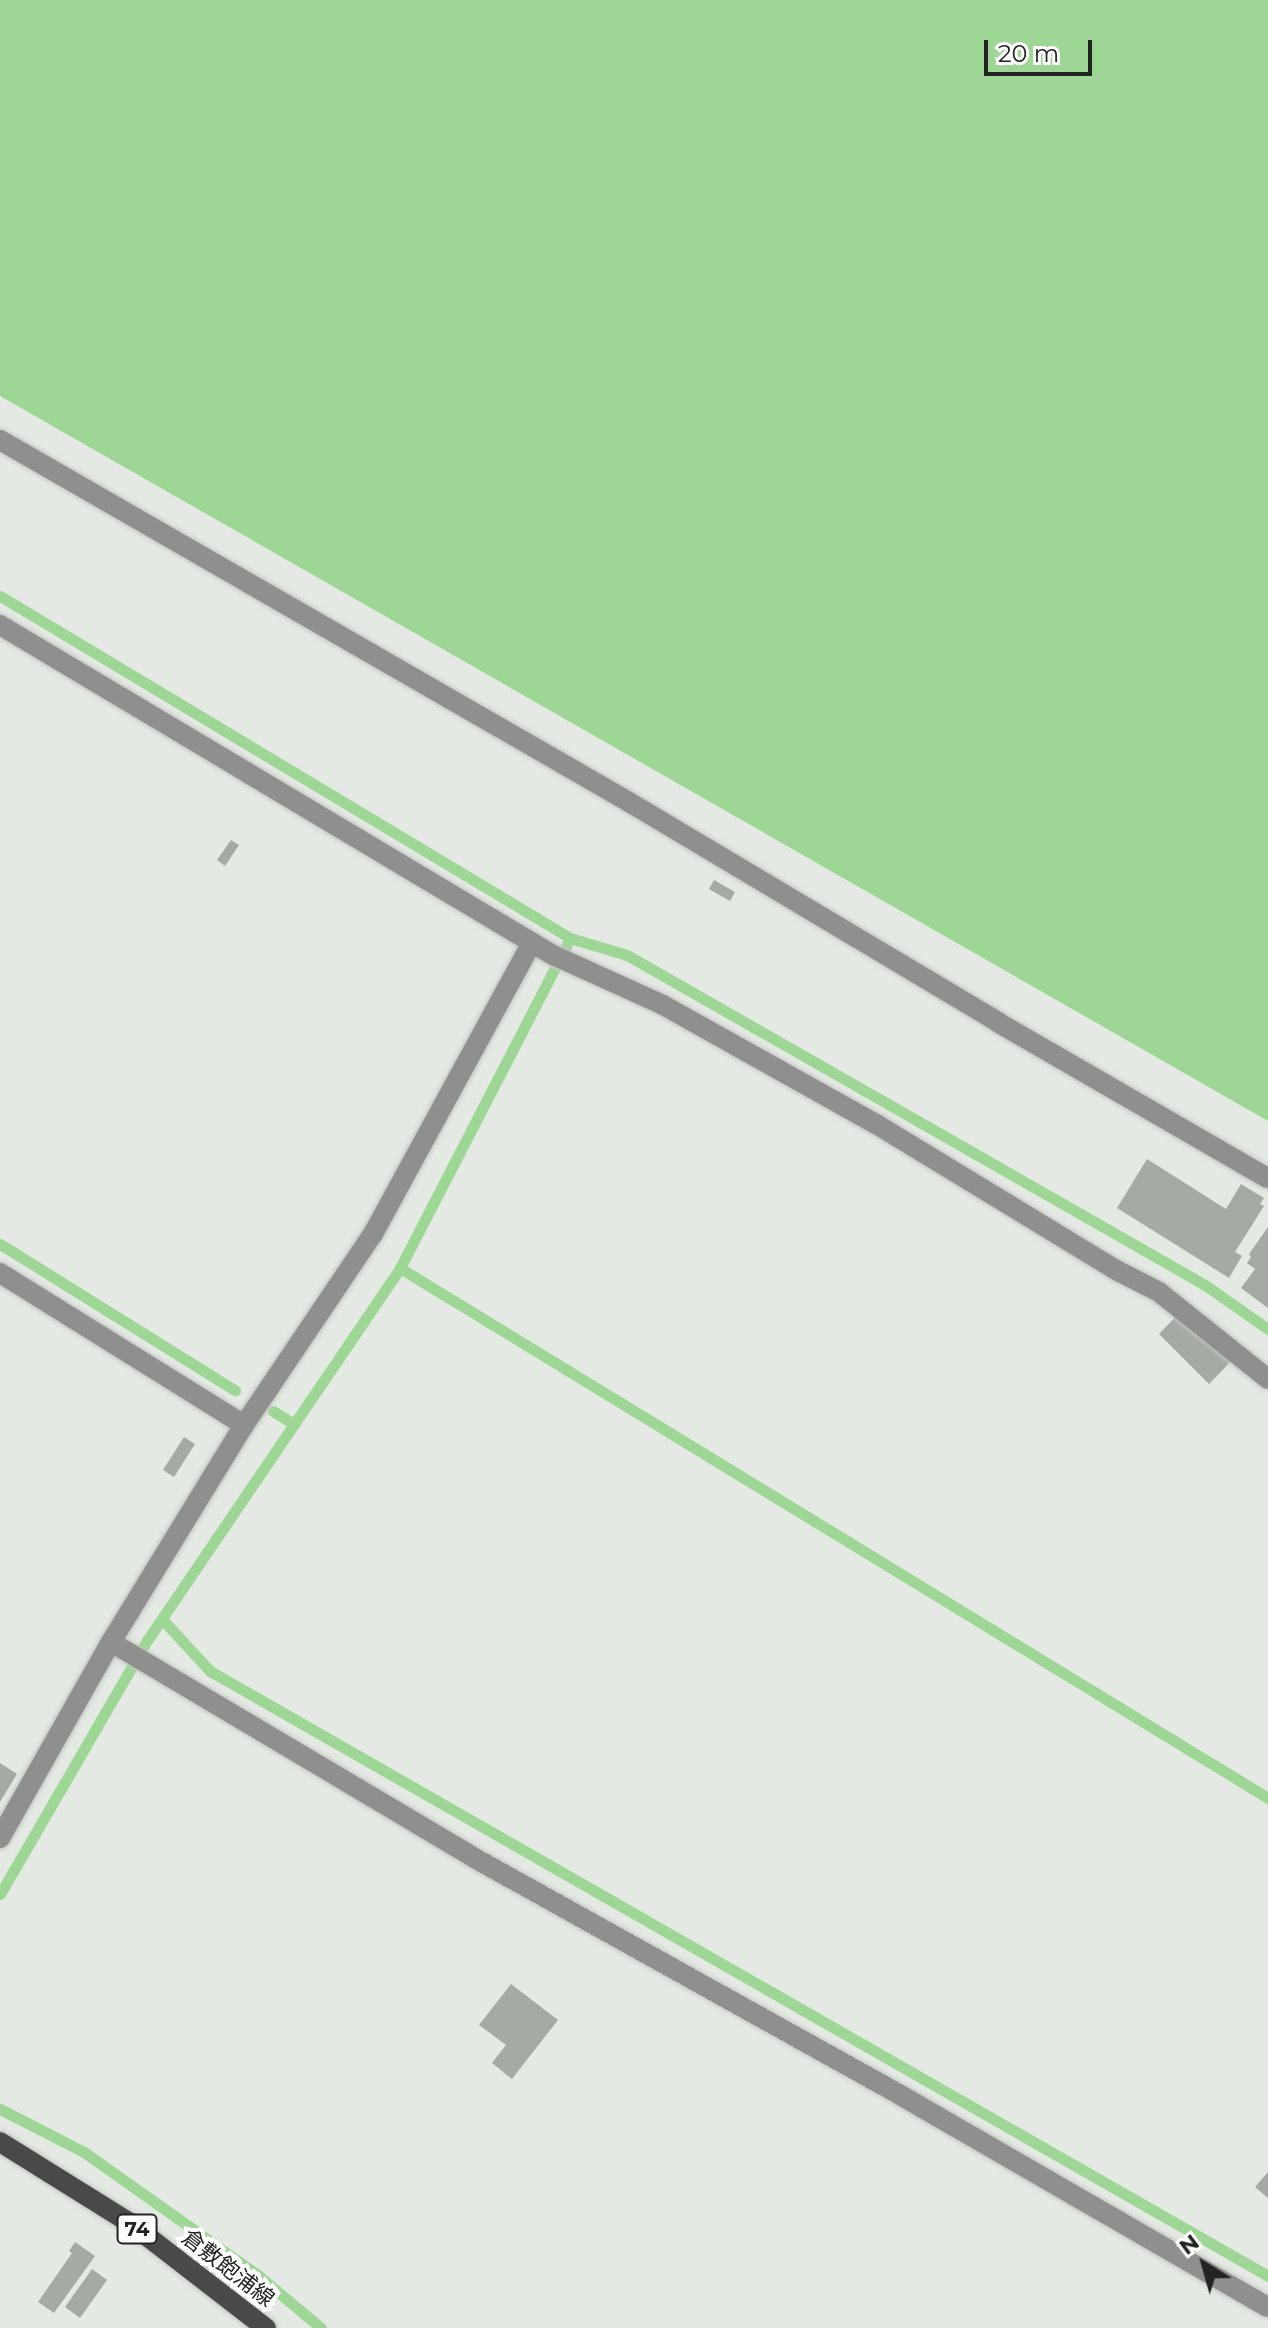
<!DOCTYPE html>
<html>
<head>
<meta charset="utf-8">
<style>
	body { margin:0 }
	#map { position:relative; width:1268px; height:2328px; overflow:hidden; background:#e5e9e4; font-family:Montserrat,"Noto Sans JP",sans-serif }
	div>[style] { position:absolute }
	.water>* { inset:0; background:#9ed795 }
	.stream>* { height:11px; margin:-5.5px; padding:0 5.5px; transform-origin:5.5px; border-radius:5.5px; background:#9ed795 }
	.building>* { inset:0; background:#a6aaa5 }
	.roads { filter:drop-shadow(0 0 2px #c2c5c1) drop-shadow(0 0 2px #c2c5c1) }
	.minor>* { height:20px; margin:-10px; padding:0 10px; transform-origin:10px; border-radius:10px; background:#8f908e }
	.primary>* { height:20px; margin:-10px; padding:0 10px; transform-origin:10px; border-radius:10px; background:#484a47 }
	span { translate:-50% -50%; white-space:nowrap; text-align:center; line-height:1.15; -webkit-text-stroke:8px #fff; paint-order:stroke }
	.shield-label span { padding:2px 6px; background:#fff; border:2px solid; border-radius:6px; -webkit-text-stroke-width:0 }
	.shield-label { font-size:20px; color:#222322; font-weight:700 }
	.street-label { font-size:22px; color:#222322 }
	.north { position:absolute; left:1164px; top:2224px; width:80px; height:80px; -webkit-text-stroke:6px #fff; paint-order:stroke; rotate:323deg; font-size:22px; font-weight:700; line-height:32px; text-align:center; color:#222322 }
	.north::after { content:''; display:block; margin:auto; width:28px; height:36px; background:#222322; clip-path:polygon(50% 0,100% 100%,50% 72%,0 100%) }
	.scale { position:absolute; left:984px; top:40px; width:108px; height:36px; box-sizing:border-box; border:4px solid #222322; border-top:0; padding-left:10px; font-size:24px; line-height:28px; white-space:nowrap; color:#222322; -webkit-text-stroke:6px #fff; paint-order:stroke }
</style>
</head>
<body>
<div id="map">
	<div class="water">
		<div style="clip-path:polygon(0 0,1268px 0,1268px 1121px,0 396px)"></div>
	</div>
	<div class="stream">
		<div style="left:0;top:596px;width:665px;rotate:30.96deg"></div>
		<div style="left:570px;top:938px;width:59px;rotate:16.6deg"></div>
		<div style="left:627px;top:955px;width:666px;rotate:29.72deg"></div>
		<div style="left:1205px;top:1285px;width:77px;rotate:34.9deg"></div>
		<div style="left:0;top:1244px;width:277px;rotate:31.9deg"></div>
		<div style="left:400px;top:1268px;width:1017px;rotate:31.41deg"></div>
		<div style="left:273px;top:1411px;width:25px;rotate:32deg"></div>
		<div style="left:162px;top:1619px;width:71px;rotate:47.3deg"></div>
		<div style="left:210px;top:1671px;width:1219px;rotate:29.76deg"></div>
		<div style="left:0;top:1894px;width:295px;rotate:-59.9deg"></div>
		<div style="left:148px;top:1639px;width:448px;rotate:-55.8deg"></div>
		<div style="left:400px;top:1268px;width:371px;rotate:-62.7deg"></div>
		<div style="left:0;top:2109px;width:94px;rotate:27.1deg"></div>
		<div style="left:84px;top:2152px;width:214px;rotate:35.3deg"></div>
		<div style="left:259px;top:2276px;width:81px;rotate:40deg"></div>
	</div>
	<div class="building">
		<div style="clip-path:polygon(231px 840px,239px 845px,225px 866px,217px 860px)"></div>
		<div style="clip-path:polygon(714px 880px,735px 892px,730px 901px,709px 889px)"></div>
		<div style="clip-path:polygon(1147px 1159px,1226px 1209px,1241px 1184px,1264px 1198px,1260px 1204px,1264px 1206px,1235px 1252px,1242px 1256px,1229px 1278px,1117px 1208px)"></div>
		<div style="clip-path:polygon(1268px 1227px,1268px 1308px,1241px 1288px,1255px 1269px,1247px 1263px,1251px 1257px,1249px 1254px)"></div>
		<div style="clip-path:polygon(1182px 1310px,1240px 1352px,1209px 1384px,1159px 1334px)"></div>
		<div style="clip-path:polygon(184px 1437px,195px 1444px,174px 1477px,163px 1470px)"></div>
		<div style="clip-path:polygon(0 1763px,17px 1774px,0 1802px)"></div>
		<div style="clip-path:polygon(511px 1984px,558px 2020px,512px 2079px,492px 2063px,506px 2045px,479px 2025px)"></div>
		<div style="clip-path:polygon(1268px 2172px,1268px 2198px,1255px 2187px)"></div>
		<div style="clip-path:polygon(75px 2242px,95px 2256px,54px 2313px,38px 2302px,72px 2253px,69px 2251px)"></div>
		<div style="clip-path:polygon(92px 2269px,107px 2280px,80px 2318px,65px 2307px)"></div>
	</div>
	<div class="roads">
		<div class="minor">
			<div style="left:0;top:440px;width:726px;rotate:29.92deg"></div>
			<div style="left:629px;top:802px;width:431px;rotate:30.8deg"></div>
			<div style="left:999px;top:1023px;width:310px;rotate:30deg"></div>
			<div style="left:0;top:625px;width:644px;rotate:30.83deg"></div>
			<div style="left:553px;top:955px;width:121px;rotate:24.4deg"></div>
			<div style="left:663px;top:1005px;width:244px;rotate:29.2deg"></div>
			<div style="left:876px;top:1124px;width:283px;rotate:31.3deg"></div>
			<div style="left:1118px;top:1271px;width:46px;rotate:27.1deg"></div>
			<div style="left:1159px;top:1292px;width:139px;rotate:38.6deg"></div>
			<div style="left:0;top:1273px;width:287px;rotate:31.9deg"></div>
			<div style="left:111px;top:1642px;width:419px;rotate:30.7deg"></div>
			<div style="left:471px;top:1856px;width:493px;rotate:29.1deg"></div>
			<div style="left:902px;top:2096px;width:422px;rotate:30deg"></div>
			<div style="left:0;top:1838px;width:225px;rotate:-60.5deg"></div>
			<div style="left:111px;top:1642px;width:255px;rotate:-58.5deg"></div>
			<div style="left:244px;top:1425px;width:230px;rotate:-56deg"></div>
			<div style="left:373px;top:1234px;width:332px;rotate:-61.4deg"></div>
		</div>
		<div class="primary">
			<div style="left:0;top:2142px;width:153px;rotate:31.9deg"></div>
			<div style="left:130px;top:2223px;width:172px;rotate:37.7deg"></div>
		</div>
	</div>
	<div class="shield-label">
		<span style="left:137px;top:2229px">74</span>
	</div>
	<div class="street-label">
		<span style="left:228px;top:2268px;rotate:38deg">倉敷飽浦線</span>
	</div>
	<div class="north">N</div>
	<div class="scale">20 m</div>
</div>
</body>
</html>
